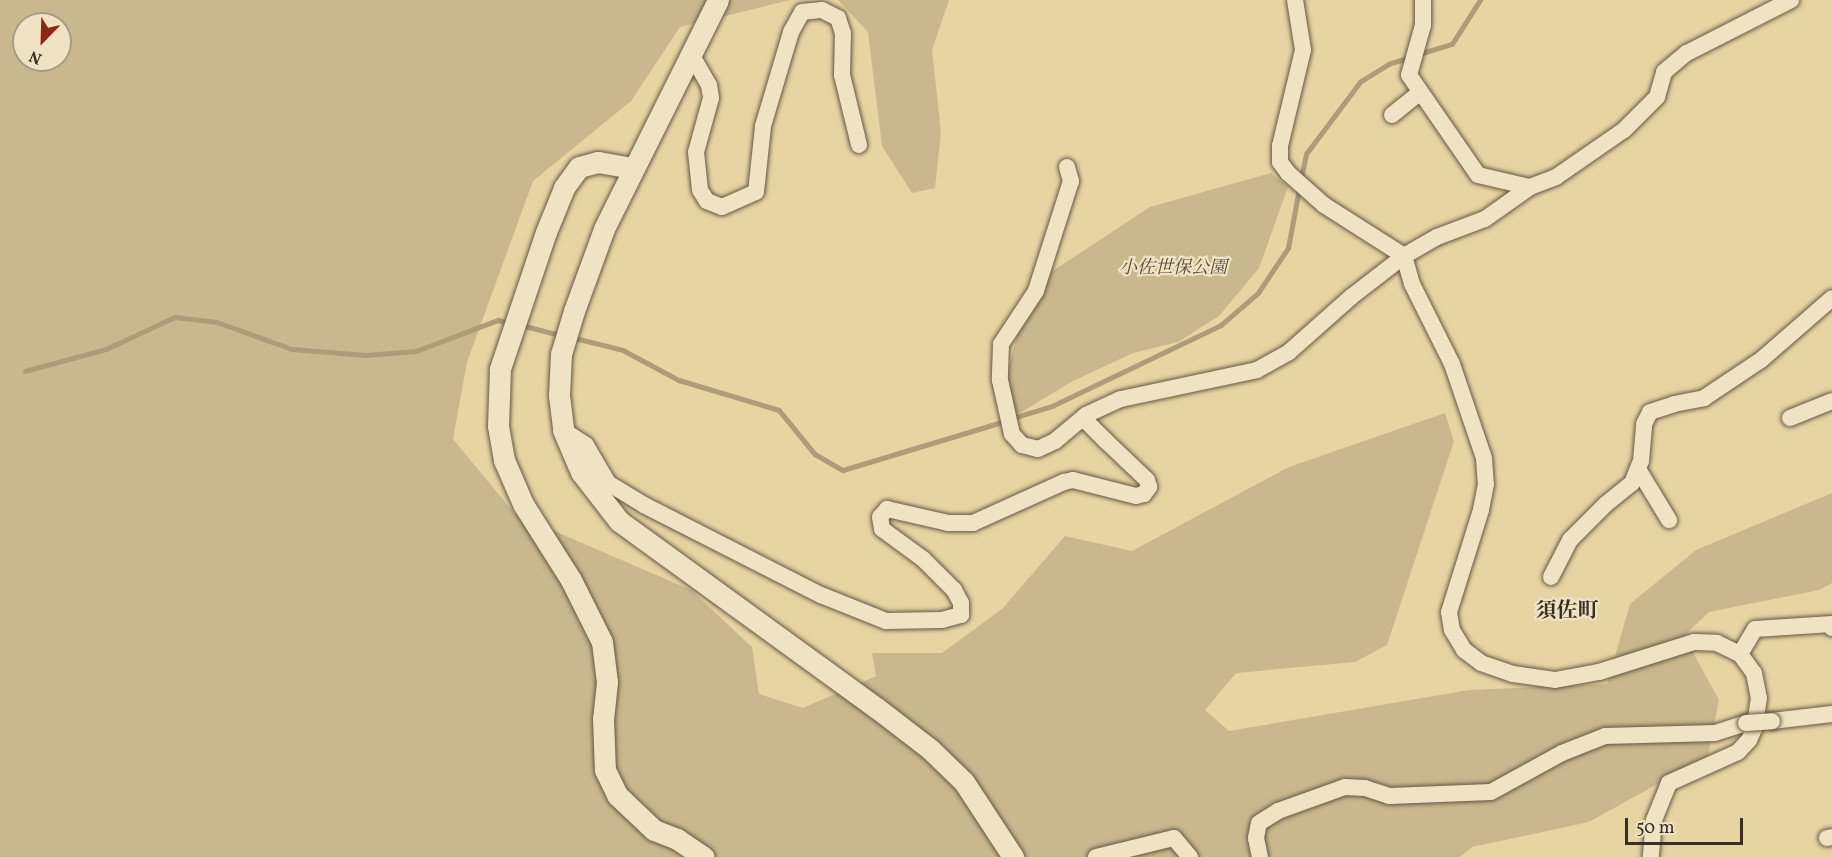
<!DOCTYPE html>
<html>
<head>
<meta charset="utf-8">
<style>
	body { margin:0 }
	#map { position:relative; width:1832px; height:857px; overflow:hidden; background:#e7d4a3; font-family:Vollkorn,"Noto Serif JP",serif }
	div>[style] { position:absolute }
	.green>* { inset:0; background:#c9b88e }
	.stream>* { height:4.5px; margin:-2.25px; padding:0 2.25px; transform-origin:2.25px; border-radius:2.25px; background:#ac9c78 }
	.roads { filter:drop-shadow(0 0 2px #645844) drop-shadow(0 0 2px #645844) }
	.minor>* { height:16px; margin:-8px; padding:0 8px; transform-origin:8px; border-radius:8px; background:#efe3c3 }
	.tertiary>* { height:21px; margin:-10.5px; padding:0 10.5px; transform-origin:10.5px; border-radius:10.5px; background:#efe3c3 }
	.bridges { filter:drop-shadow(0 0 2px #645844) drop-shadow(0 0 2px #645844) }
	.minor-bridge>* { height:16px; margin:-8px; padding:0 8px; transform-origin:8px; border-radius:8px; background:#efe3c3 }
	span { translate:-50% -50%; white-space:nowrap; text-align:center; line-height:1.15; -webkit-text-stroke:4.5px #efe3c3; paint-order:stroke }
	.park-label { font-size:18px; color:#564a3a; font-style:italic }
	.quarter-label { font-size:21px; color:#392e25; font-weight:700 }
	.north { position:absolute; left:12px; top:12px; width:60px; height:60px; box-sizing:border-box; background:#efe3c3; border:2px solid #a69b84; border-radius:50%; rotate:203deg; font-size:16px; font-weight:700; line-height:24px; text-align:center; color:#392e25 }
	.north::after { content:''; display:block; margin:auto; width:21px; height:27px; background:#8f2418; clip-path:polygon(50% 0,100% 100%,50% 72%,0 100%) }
	.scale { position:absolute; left:1625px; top:818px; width:118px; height:27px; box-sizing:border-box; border:3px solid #392e25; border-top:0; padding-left:8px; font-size:18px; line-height:21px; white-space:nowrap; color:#392e25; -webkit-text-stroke:4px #efe3c3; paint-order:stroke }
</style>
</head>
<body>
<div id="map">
	<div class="green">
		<div style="clip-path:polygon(evenodd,0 0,790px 0,680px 27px,631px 101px,533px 181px,467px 362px,453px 439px,515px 514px,691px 590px,752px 647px,759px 694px,803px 708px,876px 676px,872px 653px,942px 653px,1002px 609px,1065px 536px,1132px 551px,1289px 467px,1445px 413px,1454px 441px,1387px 645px,1355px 662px,1236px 673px,1205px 710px,1229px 731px,1469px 690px,1607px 684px,1630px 604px,1696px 550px,1832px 493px,1832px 583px,1819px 590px,1709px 612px,1684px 636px,1719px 700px,1708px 756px,1589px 822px,1472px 847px,1460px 857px,0 857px,0 0,24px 24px,60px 24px,60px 60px,24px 60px,24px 24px)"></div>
		<div style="clip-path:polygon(838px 0,949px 0,932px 50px,941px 132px,935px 188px,912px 193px,882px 146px,868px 32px)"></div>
		<div style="clip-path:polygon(1271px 173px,1288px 187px,1259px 268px,1219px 316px,1178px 342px,1133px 353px,1071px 382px,1015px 416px,1007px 376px,1018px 331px,1051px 272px,1150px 207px)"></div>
	</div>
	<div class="stream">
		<div style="left:1419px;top:54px;width:34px;rotate:-17deg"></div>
		<div style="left:1452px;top:44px;width:52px;rotate:-57.5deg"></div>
		<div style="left:1301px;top:178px;width:25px;rotate:-78deg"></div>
		<div style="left:1306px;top:154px;width:90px;rotate:-53.1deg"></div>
		<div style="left:1360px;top:82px;width:34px;rotate:-32deg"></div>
		<div style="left:1389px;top:64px;width:20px;rotate:-18deg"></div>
		<div style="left:521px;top:325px;width:40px;rotate:14.4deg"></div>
		<div style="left:571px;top:337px;width:54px;rotate:14deg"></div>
		<div style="left:623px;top:350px;width:64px;rotate:28.2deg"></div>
		<div style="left:679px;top:380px;width:104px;rotate:16.7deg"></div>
		<div style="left:779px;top:410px;width:57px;rotate:50.7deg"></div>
		<div style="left:815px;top:454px;width:32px;rotate:30deg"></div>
		<div style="left:843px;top:470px;width:169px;rotate:-16.8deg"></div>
		<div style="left:25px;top:371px;width:84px;rotate:-15.2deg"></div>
		<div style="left:106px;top:349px;width:76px;rotate:-24.9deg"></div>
		<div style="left:175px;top:317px;width:42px;rotate:6.8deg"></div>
		<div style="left:217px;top:322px;width:80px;rotate:19.8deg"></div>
		<div style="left:292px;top:349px;width:74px;rotate:4.6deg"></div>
		<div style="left:366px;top:355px;width:50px;rotate:-4.6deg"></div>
		<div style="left:416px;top:351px;width:88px;rotate:-20.7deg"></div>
		<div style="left:498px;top:320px;width:12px;rotate:14deg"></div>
		<div style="left:1013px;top:418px;width:41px;rotate:-17.1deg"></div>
		<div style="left:1052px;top:406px;width:187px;rotate:-25.6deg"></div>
		<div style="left:1221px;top:325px;width:49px;rotate:-40.9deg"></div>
		<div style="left:1258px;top:293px;width:54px;rotate:-56.3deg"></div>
		<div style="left:1288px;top:248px;width:60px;rotate:-79.4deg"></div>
	</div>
	<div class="roads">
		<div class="minor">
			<div style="left:1295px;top:0;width:51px;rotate:80.9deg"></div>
			<div style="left:1303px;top:50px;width:99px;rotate:103.5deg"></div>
			<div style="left:1280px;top:146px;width:16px;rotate:90deg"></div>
			<div style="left:1280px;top:162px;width:14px;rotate:54deg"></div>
			<div style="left:1288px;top:173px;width:48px;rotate:41.6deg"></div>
			<div style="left:1324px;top:205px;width:95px;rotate:32.5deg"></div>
			<div style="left:1404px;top:256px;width:29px;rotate:74deg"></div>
			<div style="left:1412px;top:284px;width:89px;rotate:63.4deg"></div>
			<div style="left:1452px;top:364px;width:99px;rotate:71.2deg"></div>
			<div style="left:1484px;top:458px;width:26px;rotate:86deg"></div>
			<div style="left:1486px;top:484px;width:26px;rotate:101deg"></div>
			<div style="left:1481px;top:510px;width:107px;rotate:107.4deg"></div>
			<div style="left:1449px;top:612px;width:18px;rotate:81deg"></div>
			<div style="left:1452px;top:630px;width:23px;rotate:59deg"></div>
			<div style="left:1464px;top:650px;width:21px;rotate:37deg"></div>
			<div style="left:1481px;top:663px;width:34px;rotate:19deg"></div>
			<div style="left:1513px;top:674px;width:42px;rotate:8.1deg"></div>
			<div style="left:1555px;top:680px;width:45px;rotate:-10.3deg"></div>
			<div style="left:1599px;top:672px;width:100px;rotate:-17.5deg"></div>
			<div style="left:1694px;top:642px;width:23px;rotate:2deg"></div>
			<div style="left:1717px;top:643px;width:25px;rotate:26deg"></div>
			<div style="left:1740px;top:654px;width:24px;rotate:54deg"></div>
			<div style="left:1754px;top:673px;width:25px;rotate:79deg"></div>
			<div style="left:1759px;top:698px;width:31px;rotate:99deg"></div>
			<div style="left:1754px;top:729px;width:12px;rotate:114deg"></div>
			<div style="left:1749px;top:740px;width:16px;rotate:133deg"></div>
			<div style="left:1738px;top:752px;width:76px;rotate:155.8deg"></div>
			<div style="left:1669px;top:783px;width:40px;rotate:112deg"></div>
			<div style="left:1654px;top:820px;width:37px;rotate:95deg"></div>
			<div style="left:1423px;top:0;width:25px;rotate:90deg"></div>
			<div style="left:1423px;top:25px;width:52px;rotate:105.6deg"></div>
			<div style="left:1409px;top:75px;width:121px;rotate:55.4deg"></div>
			<div style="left:1478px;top:175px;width:53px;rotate:13deg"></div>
			<div style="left:691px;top:54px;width:36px;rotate:60deg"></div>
			<div style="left:709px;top:85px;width:13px;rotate:81deg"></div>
			<div style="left:711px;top:98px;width:56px;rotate:105.5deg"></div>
			<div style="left:696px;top:152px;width:38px;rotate:84deg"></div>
			<div style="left:700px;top:190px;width:13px;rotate:58deg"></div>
			<div style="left:707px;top:201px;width:16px;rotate:22deg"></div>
			<div style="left:722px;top:207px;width:37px;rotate:-24deg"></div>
			<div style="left:756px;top:192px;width:66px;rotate:-83.9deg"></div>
			<div style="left:763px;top:126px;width:98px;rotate:-73.4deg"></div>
			<div style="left:791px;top:32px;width:23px;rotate:-61deg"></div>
			<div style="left:802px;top:12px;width:20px;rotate:-6deg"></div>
			<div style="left:822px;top:10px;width:18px;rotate:27deg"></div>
			<div style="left:838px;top:18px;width:16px;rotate:72deg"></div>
			<div style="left:843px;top:33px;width:42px;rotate:91.4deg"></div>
			<div style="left:842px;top:75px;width:72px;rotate:76.3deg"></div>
			<div style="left:1392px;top:115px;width:36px;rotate:-39deg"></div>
			<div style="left:1067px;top:167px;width:15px;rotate:74deg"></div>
			<div style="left:1071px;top:181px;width:115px;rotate:107.7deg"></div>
			<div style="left:1036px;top:291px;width:64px;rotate:123.4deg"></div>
			<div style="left:1001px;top:344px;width:36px;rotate:92deg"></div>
			<div style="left:1000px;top:380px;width:55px;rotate:77.5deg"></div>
			<div style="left:1012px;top:434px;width:15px;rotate:48deg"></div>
			<div style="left:1022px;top:445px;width:16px;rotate:14deg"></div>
			<div style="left:1038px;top:449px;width:19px;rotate:-25deg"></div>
			<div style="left:1055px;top:441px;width:40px;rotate:-40deg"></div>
			<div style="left:1790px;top:418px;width:45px;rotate:-22deg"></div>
			<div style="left:563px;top:430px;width:27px;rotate:33deg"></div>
			<div style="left:586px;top:445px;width:44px;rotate:59.9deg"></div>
			<div style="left:608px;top:483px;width:42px;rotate:31.4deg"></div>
			<div style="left:644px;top:505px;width:199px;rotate:27deg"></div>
			<div style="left:821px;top:595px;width:70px;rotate:21.8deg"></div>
			<div style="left:886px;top:621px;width:56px;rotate:-1deg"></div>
			<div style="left:942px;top:620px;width:20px;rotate:-15deg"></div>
			<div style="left:961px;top:615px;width:12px;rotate:-90deg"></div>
			<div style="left:961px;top:603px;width:15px;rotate:-118deg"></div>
			<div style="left:954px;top:590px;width:44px;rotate:-135deg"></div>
			<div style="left:923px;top:559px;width:51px;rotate:-143.8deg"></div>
			<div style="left:882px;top:529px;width:12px;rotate:-99deg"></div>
			<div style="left:880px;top:517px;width:11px;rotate:-49deg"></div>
			<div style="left:887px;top:509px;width:63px;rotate:12.9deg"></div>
			<div style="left:948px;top:523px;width:25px"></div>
			<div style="left:973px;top:523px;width:100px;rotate:-24.3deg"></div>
			<div style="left:1064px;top:482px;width:9px;rotate:-13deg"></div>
			<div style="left:1073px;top:480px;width:65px;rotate:14.3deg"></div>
			<div style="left:1136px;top:496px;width:8px;rotate:-14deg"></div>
			<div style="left:1144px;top:494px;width:9px;rotate:-54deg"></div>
			<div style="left:1149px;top:487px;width:7px;rotate:-106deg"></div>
			<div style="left:1147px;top:480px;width:57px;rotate:-136.4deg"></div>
			<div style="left:1106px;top:441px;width:25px;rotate:-135deg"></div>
			<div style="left:1088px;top:423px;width:8px;rotate:-104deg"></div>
			<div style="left:1086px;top:415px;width:38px;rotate:-25deg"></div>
			<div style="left:1121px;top:399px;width:139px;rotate:-12deg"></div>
			<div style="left:1257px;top:370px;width:37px;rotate:-29deg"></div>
			<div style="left:1289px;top:352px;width:83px;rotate:-41.6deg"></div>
			<div style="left:1351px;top:297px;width:67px;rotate:-37.7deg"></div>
			<div style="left:1404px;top:256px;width:38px;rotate:-30deg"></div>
			<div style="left:1437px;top:237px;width:51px;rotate:-20.6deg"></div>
			<div style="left:1485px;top:219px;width:55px;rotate:-35.4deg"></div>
			<div style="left:1530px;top:187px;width:28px;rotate:-21deg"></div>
			<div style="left:1556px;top:177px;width:83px;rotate:-34.7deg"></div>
			<div style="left:1624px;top:130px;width:47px;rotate:-45deg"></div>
			<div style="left:1657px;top:97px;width:26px;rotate:-74deg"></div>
			<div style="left:1664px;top:72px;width:30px;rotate:-40deg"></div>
			<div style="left:1687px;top:53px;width:117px;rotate:-27deg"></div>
			<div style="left:1638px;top:469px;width:60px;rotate:58.7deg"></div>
			<div style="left:1551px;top:577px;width:42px;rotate:-62.8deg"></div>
			<div style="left:1570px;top:540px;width:51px;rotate:-45deg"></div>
			<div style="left:1606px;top:504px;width:33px;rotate:-39deg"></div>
			<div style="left:1632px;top:483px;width:24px;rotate:-68deg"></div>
			<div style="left:1641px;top:461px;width:37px;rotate:-85deg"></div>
			<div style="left:1644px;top:424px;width:13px;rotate:-63deg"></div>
			<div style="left:1650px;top:412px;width:25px;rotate:-18deg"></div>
			<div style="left:1674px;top:404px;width:31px;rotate:-11deg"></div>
			<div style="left:1704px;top:398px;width:69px;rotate:-33.7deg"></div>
			<div style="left:1761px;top:360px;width:94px;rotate:-41.1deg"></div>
			<div style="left:1740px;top:654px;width:29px;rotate:-59deg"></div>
			<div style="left:1755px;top:629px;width:77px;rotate:-3.7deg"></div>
			<div style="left:1832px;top:624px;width:4px;rotate:90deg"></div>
			<div style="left:1772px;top:721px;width:60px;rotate:-6.7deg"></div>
			<div style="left:1827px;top:838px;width:5px;rotate:-11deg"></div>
			<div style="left:1096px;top:857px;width:80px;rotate:-13.7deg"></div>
			<div style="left:1174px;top:838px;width:25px;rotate:50deg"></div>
			<div style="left:1260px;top:857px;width:19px;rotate:-102deg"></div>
			<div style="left:1256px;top:838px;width:15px;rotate:-79deg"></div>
			<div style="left:1259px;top:823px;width:22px;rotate:-32deg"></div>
			<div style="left:1278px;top:811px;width:71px;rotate:-19.7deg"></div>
			<div style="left:1345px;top:787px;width:20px;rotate:3deg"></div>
			<div style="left:1365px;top:788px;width:26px;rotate:18deg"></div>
			<div style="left:1390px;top:796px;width:101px;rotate:-2.3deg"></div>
			<div style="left:1491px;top:792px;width:81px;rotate:-28.8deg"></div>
			<div style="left:1562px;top:753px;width:46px;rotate:-21.6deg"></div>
			<div style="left:1605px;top:736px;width:110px;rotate:-1.6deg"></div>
			<div style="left:1715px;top:733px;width:33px;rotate:-18deg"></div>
		</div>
		<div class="tertiary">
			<div style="left:718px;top:0;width:256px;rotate:116.5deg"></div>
			<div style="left:604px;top:229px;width:87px;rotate:110.1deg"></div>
			<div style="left:574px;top:311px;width:45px;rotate:106.8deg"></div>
			<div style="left:561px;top:354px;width:41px;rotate:92.8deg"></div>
			<div style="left:559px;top:395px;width:35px;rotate:83deg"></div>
			<div style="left:563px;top:430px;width:46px;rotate:66.8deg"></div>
			<div style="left:581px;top:472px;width:62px;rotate:52.2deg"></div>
			<div style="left:619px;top:521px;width:320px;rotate:36deg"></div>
			<div style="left:878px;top:709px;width:66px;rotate:37.6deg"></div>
			<div style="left:930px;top:749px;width:47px;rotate:44.1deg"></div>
			<div style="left:964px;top:782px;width:90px;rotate:56.8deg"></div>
			<div style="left:632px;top:168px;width:35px;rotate:-170deg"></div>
			<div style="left:598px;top:162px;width:20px;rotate:165deg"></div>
			<div style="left:579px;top:167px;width:26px;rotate:126deg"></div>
			<div style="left:564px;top:188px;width:48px;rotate:112.2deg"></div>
			<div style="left:546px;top:232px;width:145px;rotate:108.6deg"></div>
			<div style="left:500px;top:369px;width:57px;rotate:92deg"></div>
			<div style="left:498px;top:426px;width:35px;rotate:80deg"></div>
			<div style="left:504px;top:460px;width:48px;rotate:66.6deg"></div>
			<div style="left:523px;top:504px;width:90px;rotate:57.7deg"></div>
			<div style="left:571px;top:580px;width:69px;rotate:63.4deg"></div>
			<div style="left:602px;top:642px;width:40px;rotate:82.9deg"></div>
			<div style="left:607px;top:682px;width:37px;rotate:96deg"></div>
			<div style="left:603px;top:719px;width:51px;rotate:87.8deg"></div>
			<div style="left:605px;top:770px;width:28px;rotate:64deg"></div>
			<div style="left:617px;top:795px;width:51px;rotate:43.4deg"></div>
			<div style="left:654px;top:830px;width:25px;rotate:21deg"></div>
			<div style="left:677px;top:839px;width:32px;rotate:34deg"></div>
		</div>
	</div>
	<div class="bridges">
		<div class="minor-bridge">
			<div style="left:1746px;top:723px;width:26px;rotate:-4deg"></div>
		</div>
	</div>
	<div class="park-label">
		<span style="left:1173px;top:269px">小佐世保公園</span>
	</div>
	<div class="quarter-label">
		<span style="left:1567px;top:612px">須佐町</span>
	</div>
	<div class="north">N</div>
	<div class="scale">50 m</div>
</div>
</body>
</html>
